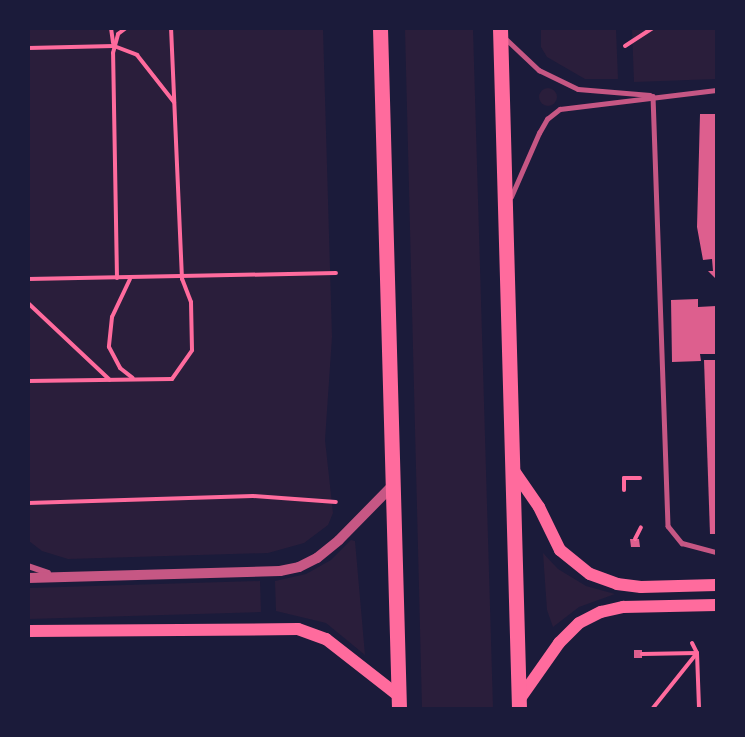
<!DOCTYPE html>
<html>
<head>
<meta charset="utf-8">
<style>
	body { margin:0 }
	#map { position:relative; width:745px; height:737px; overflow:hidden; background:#1b1b3a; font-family:"Roboto Condensed",sans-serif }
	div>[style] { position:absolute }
	.green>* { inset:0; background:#2a1e3b }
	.round { border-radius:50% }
	.building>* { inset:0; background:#dd5f8e }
	.path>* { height:4px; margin:-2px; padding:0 2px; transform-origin:2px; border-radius:2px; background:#ff6b9d }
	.service>* { height:4.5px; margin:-2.25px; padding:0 2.25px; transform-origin:2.25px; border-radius:2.25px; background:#c65784 }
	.minor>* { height:6px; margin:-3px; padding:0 3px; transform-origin:3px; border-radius:3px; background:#c65784 }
	.tertiary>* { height:10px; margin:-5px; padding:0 5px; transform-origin:5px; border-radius:5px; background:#c65784 }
	.secondary>* { height:12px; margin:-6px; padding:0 6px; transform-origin:6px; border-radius:6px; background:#ff6b9d }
	.primary>* { height:15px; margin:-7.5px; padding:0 7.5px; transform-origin:7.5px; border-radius:7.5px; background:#ff6b9d }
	span { translate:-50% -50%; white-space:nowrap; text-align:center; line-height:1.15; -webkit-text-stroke:4.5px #1b1b3a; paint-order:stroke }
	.frame { position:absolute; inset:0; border:30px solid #1b1b3a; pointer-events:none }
</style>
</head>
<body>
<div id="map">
	<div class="green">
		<div style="clip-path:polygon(29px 29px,323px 29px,332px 337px,325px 440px,333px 513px,328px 525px,304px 543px,268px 553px,68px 559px,42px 551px,29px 541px)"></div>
		<div style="clip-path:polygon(405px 29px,473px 29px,493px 708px,422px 708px)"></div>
		<div style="clip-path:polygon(541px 29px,616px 29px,618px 79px,585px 79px,547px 57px,541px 47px)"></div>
		<div style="clip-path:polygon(632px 29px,716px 29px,716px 79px,634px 82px)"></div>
		<div class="round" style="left:539px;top:88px;width:18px;height:18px"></div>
		<div style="clip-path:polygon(351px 540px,355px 541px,365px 655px,326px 623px,276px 611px,275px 581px,306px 574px,331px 560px)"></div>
		<div style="clip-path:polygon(543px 553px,558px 569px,586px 586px,615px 594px,579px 607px,553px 627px,547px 610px)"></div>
		<div style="clip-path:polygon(260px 581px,261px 612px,29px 619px,29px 588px)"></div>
	</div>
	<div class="building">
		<div style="clip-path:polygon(700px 114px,716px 114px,716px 279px,708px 271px,713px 271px,712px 259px,703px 260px,697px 227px)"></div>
		<div style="clip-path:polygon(698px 299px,698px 307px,716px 306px,716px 354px,700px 354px,701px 361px,672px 362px,671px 300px)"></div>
		<div style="clip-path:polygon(704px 360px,716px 360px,716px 534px,710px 534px)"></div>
		<div style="clip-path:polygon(630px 539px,639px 539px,640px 547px,631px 547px)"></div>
		<div style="clip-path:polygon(634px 650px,642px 650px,642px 658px,634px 658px)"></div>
	</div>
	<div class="path">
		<div style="left:111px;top:28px;width:15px;rotate:82deg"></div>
		<div style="left:625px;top:46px;width:33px;rotate:-33deg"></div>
		<div style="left:28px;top:48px;width:86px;rotate:-1.3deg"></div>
		<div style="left:114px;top:46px;width:25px;rotate:21deg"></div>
		<div style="left:137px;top:55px;width:60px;rotate:51.8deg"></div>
		<div style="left:117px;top:278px;width:225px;rotate:-91deg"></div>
		<div style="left:113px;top:53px;width:20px;rotate:-75deg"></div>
		<div style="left:118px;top:34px;width:10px;rotate:-37deg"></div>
		<div style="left:28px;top:279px;width:308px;rotate:-1.1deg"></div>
		<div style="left:130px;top:279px;width:42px;rotate:115.3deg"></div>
		<div style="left:112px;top:317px;width:30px;rotate:96deg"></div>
		<div style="left:109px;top:347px;width:24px;rotate:62deg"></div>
		<div style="left:120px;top:368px;width:16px;rotate:38deg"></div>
		<div style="left:28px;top:303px;width:112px;rotate:43.2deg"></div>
		<div style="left:28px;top:381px;width:144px;rotate:-0.8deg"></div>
		<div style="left:172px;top:379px;width:35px;rotate:-55deg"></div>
		<div style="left:192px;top:350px;width:48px;rotate:-91.2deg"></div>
		<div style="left:191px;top:302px;width:25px;rotate:-111deg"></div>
		<div style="left:182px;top:279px;width:251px;rotate:-92.5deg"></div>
		<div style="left:624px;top:490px;width:12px;rotate:-90deg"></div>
		<div style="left:624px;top:478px;width:16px"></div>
		<div style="left:28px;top:503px;width:225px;rotate:-1.8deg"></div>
		<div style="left:253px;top:496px;width:83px;rotate:4.1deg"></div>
		<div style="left:635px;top:539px;width:13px;rotate:-63deg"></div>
		<div style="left:692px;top:643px;width:11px;rotate:63deg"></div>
		<div style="left:697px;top:653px;width:55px;rotate:87.9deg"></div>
		<div style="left:642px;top:654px;width:55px;rotate:-1deg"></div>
		<div style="left:653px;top:708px;width:70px;rotate:-51.3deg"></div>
	</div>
	<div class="service">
		<div style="left:505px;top:38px;width:47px;rotate:43.3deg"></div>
		<div style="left:539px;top:70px;width:43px;rotate:26deg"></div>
		<div style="left:578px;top:89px;width:72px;rotate:4.8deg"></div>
		<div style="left:653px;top:96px;width:430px;rotate:88deg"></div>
		<div style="left:668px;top:526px;width:22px;rotate:51deg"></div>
		<div style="left:682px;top:543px;width:35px;rotate:15deg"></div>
		<div style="left:511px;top:197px;width:70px;rotate:-66.4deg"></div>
		<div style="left:539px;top:133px;width:16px;rotate:-60deg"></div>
		<div style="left:547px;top:119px;width:16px;rotate:-38deg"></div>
		<div style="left:560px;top:109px;width:157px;rotate:-6.9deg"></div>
	</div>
	<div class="minor">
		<div style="left:28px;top:566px;width:21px;rotate:19deg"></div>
	</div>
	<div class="tertiary">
		<div style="left:28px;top:578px;width:252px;rotate:-1.6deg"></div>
		<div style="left:280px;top:571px;width:19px;rotate:-12deg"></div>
		<div style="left:299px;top:567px;width:20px;rotate:-27deg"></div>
		<div style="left:317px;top:558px;width:28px;rotate:-39deg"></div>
		<div style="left:339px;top:540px;width:77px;rotate:-45.5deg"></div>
	</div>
	<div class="secondary">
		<div style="left:512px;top:468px;width:47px;rotate:55.3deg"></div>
		<div style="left:539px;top:507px;width:48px;rotate:64deg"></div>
		<div style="left:560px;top:550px;width:38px;rotate:39deg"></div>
		<div style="left:590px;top:574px;width:29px;rotate:20deg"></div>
		<div style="left:617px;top:584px;width:24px;rotate:7deg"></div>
		<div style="left:641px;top:587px;width:75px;rotate:-1.5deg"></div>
		<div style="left:28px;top:631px;width:270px;rotate:-0.4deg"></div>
		<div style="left:298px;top:629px;width:30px;rotate:20deg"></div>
		<div style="left:326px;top:639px;width:93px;rotate:38deg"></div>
		<div style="left:519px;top:700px;width:70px;rotate:-54.9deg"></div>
		<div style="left:559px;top:643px;width:28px;rotate:-45deg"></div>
		<div style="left:579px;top:623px;width:25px;rotate:-27deg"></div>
		<div style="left:601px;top:612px;width:23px;rotate:-13deg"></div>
		<div style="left:623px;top:607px;width:93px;rotate:-1.2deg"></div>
	</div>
	<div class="primary">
		<div style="left:380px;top:28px;width:680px;rotate:88.4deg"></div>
		<div style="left:500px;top:28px;width:680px;rotate:88.4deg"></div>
	</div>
	<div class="frame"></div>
</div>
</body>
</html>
